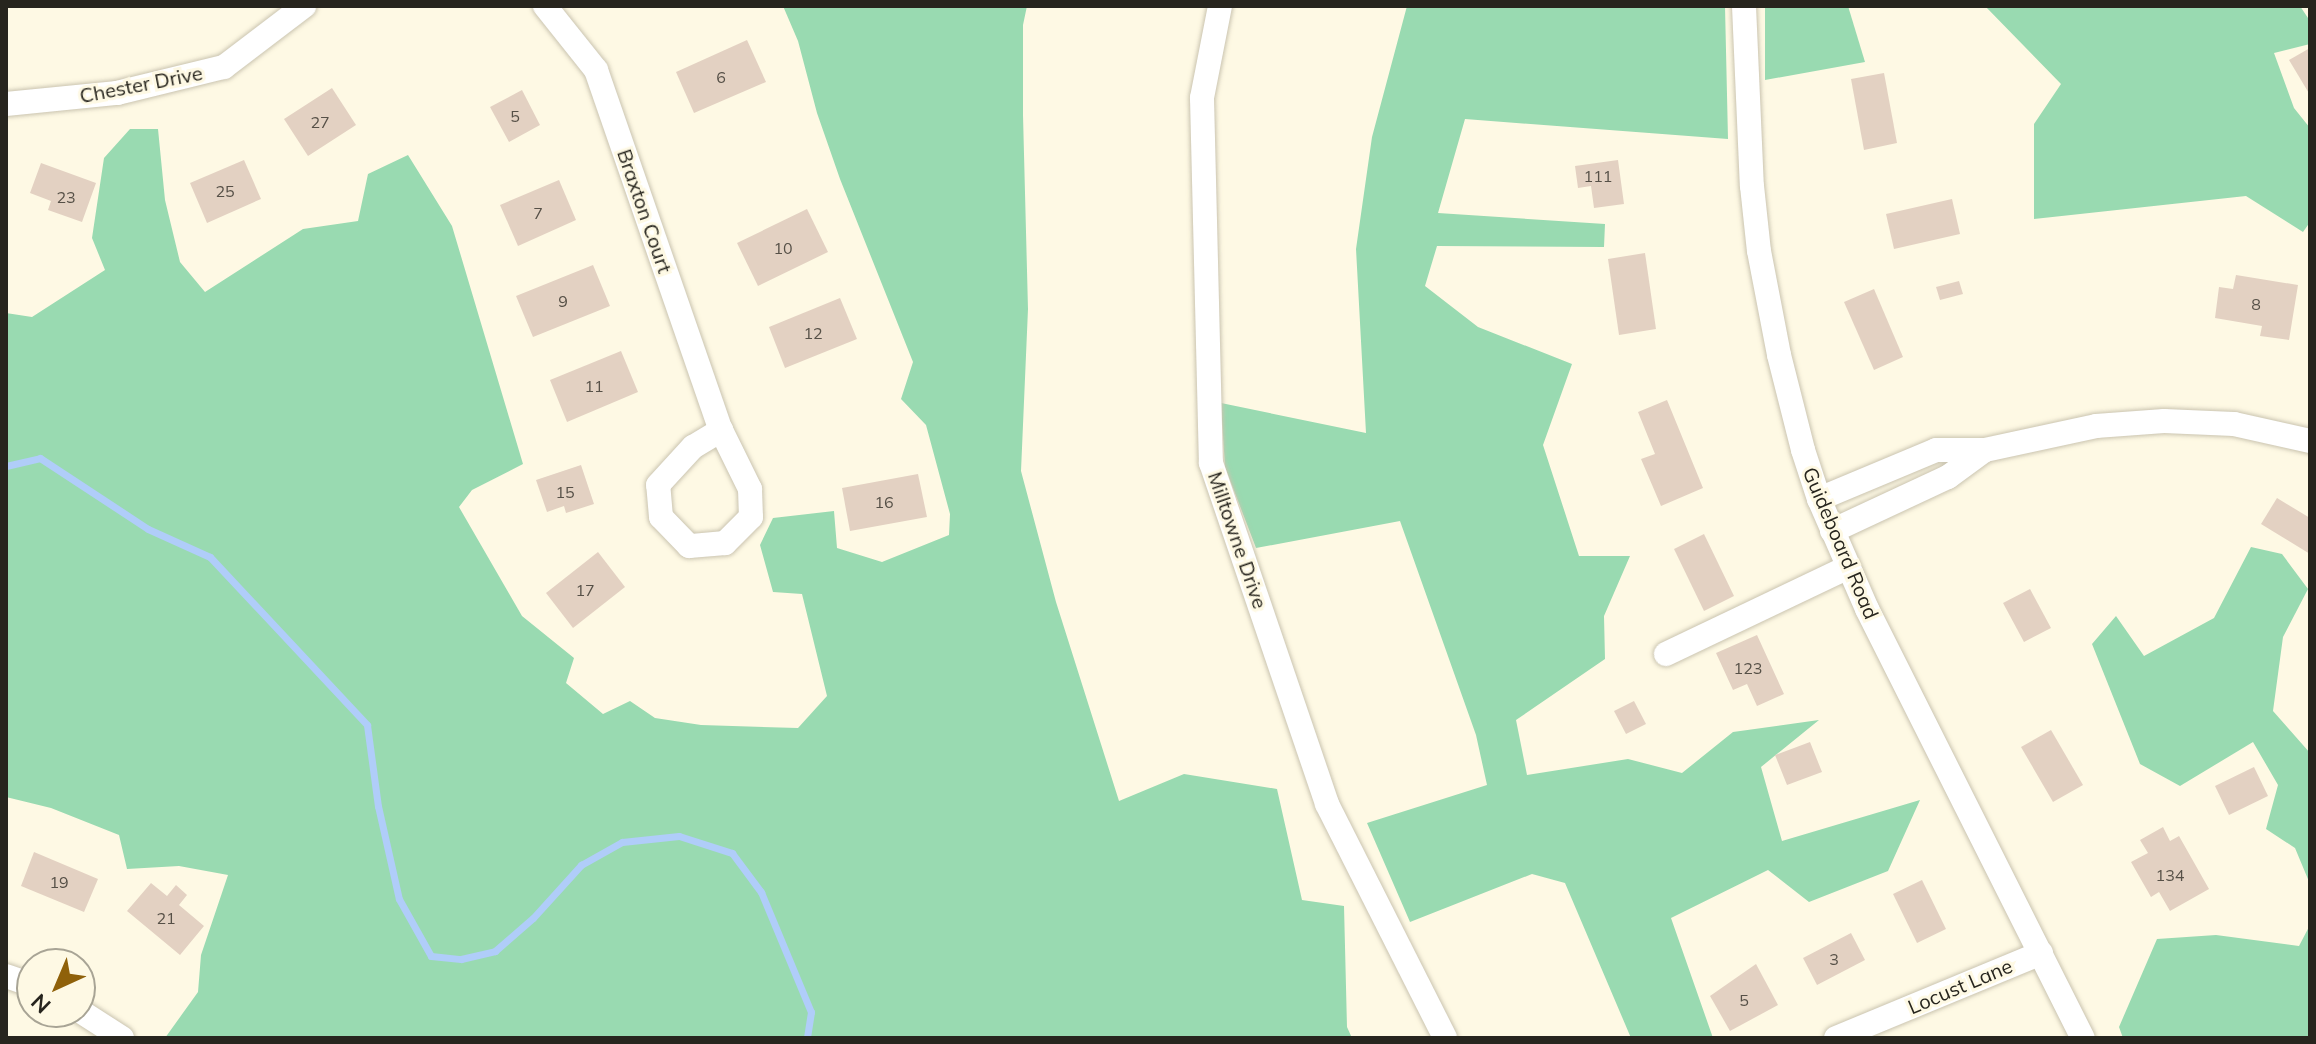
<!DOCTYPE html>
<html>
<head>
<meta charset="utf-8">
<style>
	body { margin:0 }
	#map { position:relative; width:2316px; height:1044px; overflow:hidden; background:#fef9e4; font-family:Mulish,sans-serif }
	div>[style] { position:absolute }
	.forest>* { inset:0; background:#99dab1 }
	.stream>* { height:7px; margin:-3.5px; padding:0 3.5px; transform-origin:3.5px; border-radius:3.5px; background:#b0cdf9 }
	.building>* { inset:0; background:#e3d1c2 }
	.roads { filter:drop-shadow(0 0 2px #cac4b0) drop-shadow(0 0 2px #cac4b0) }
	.minor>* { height:24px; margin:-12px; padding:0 12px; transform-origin:12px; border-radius:12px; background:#fff }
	span { translate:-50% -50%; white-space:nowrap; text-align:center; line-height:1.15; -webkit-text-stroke:6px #fef9e4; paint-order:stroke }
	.number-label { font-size:16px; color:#565047 }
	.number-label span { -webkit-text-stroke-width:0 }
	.street-label { font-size:20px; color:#27251e }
	.frame { position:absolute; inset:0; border:8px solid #27251e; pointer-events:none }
	.north { position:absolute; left:16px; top:948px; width:80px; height:80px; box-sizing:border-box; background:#fef9e4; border:2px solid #a8a495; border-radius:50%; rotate:224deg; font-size:22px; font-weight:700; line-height:32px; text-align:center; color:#27251e }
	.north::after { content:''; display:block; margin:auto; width:28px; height:36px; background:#8f610a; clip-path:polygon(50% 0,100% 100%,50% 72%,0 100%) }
</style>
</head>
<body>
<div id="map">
	<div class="forest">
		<div style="clip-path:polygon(783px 6px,1027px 6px,1023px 25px,1023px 115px,1028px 309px,1021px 471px,1056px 602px,1119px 801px,1184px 774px,1277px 789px,1302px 900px,1344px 906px,1347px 1027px,1352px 1038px,165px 1038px,198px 992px,201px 955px,228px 875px,179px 866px,127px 869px,119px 835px,51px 808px,6px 797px,6px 313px,32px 317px,105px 270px,92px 238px,104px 158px,130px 129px,158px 129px,165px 200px,180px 262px,205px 292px,303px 229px,358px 221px,368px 174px,408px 155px,452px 226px,523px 464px,472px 490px,459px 507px,522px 616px,574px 658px,566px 683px,603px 714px,630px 701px,655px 718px,701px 725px,798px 728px,827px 696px,802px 594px,773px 592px,760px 545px,773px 518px,834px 511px,837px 548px,882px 562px,949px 535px,950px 514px,926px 425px,901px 399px,913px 362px,840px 179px,817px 113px,798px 41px)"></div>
		<div style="clip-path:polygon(1407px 6px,1725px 6px,1728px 139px,1465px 119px,1438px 213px,1605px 224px,1604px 247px,1437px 246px,1425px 286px,1478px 327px,1572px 364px,1543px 445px,1579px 556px,1630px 556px,1604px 616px,1605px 659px,1516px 720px,1527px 775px,1628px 759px,1682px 773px,1733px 732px,1819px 720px,1761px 767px,1782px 841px,1920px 800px,1888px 871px,1809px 902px,1768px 870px,1671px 918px,1713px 1038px,1631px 1038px,1565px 883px,1532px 874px,1410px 922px,1367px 823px,1487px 785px,1476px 735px,1400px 521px,1256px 548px,1225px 467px,1221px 403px,1366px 433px,1356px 249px,1372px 137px)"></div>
		<div style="clip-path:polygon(1765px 6px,1848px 6px,1865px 62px,1765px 80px)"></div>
		<div style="clip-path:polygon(1985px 6px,2300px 6px,2310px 21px,2310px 44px,2274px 53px,2294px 108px,2310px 128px,2310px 222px,2303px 232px,2246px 196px,2034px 219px,2034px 124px,2061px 84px)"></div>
		<div style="clip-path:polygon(2251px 547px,2282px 554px,2308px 589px,2283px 637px,2273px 711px,2310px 753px,2310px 884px,2295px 848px,2266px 829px,2278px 785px,2253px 742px,2180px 786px,2140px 764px,2092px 644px,2116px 616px,2144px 656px,2214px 618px)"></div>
		<div style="clip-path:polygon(2310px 925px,2310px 1038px,2123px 1038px,2119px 1027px,2157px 939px,2216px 935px,2299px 946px)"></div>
	</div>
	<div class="stream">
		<div style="left:6px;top:466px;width:35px;rotate:-13deg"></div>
		<div style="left:40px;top:458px;width:129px;rotate:33.3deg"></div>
		<div style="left:148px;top:529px;width:68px;rotate:24.3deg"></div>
		<div style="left:210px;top:557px;width:230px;rotate:46.9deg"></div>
		<div style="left:367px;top:725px;width:82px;rotate:82.3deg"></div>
		<div style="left:378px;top:806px;width:95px;rotate:77.3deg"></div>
		<div style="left:399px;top:899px;width:65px;rotate:60.7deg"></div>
		<div style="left:431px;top:956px;width:30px;rotate:6deg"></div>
		<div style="left:461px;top:959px;width:35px;rotate:-13deg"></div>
		<div style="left:495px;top:951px;width:50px;rotate:-41deg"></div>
		<div style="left:533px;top:918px;width:72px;rotate:-47.8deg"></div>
		<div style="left:581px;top:865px;width:47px;rotate:-29.3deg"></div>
		<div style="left:622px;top:842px;width:57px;rotate:-6deg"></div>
		<div style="left:679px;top:836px;width:56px;rotate:17.8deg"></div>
		<div style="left:732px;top:853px;width:49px;rotate:53.4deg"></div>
		<div style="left:761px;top:892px;width:130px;rotate:67.4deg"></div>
		<div style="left:811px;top:1012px;width:26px;rotate:99deg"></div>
	</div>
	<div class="building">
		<div style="clip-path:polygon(747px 40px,766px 82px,694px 113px,676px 72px)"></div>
		<div style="clip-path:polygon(2310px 48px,2310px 95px,2289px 60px)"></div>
		<div style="clip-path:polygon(1884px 73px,1897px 143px,1864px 150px,1851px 79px)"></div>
		<div style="clip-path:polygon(332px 88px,356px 125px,308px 156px,284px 119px)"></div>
		<div style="clip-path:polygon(522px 90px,540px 125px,509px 142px,490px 107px)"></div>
		<div style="clip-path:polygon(244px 160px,261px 199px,207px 223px,190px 183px)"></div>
		<div style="clip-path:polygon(1618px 160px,1624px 204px,1594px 208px,1591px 186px,1578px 188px,1575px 166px)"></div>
		<div style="clip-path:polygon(41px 163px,96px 183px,82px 222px,48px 210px,51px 201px,30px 193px)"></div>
		<div style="clip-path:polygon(559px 180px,576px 220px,518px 246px,500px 205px)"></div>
		<div style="clip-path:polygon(1952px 199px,1960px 234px,1894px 249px,1886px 214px)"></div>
		<div style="clip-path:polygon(807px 209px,828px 252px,758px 286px,737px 243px)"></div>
		<div style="clip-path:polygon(1645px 253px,1656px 329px,1619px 335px,1608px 259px)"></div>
		<div style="clip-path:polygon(593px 265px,610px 306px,533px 337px,516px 296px)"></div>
		<div style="clip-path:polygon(2236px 275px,2298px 285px,2289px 340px,2260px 336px,2262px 326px,2215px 318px,2219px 287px,2233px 289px)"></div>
		<div style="clip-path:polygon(1959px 281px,1963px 294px,1940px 300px,1936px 287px)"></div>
		<div style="clip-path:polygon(1874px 289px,1903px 357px,1874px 370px,1844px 302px)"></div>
		<div style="clip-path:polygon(840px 298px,857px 339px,785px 368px,769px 327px)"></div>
		<div style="clip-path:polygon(621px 351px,638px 392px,567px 422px,550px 380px)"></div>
		<div style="clip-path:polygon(1667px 400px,1703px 488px,1661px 506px,1641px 459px,1655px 454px,1638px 412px)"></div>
		<div style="clip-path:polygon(581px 465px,594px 504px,566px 513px,564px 506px,547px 512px,536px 480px)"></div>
		<div style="clip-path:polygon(918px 474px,927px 517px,850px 531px,842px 488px)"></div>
		<div style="clip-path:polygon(2277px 498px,2310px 518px,2310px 554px,2261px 524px)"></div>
		<div style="clip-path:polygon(1704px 534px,1734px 596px,1704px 611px,1674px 549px)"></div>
		<div style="clip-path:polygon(598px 552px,625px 587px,573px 628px,546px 593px)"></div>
		<div style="clip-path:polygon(2030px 589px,2051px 628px,2024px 642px,2003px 603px)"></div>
		<div style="clip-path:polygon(1757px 635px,1784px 694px,1757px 706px,1747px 684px,1733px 690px,1716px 653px)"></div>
		<div style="clip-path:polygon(1634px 701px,1646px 724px,1626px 734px,1614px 711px)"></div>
		<div style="clip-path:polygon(2051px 730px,2083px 785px,2053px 802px,2021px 747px)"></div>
		<div style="clip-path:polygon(1810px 742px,1822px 772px,1787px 785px,1775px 755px)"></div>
		<div style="clip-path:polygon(2254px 767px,2268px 796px,2229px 815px,2215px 786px)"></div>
		<div style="clip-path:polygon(2163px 827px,2170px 841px,2179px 836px,2209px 889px,2170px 911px,2159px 892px,2151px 897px,2131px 862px,2148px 853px,2140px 840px)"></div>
		<div style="clip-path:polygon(34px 852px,98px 879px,84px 912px,21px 886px)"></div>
		<div style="clip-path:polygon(1922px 880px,1946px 929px,1917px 943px,1893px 894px)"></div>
		<div style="clip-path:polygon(151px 883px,167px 896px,176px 885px,187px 895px,179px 905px,204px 926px,180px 955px,127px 911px)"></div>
		<div style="clip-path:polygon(1851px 933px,1865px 960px,1817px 985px,1803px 958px)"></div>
		<div style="clip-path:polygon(1756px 964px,1778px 1005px,1730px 1031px,1710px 996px)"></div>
	</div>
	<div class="roads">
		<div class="minor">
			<div style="left:545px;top:6px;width:82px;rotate:51.4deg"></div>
			<div style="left:596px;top:70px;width:381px;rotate:70.9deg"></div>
			<div style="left:721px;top:430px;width:66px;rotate:63.8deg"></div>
			<div style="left:750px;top:489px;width:28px;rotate:88deg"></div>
			<div style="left:751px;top:517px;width:37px;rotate:135deg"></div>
			<div style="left:725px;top:543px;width:36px;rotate:175deg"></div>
			<div style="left:689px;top:546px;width:40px;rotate:-134deg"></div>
			<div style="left:661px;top:517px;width:32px;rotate:-95deg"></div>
			<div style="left:658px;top:485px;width:52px;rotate:-47.4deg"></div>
			<div style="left:693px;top:447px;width:33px;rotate:-31deg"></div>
			<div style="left:1220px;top:6px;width:94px;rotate:101.1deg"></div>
			<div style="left:1202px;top:98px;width:365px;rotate:88.6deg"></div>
			<div style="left:1211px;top:463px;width:360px;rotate:71.2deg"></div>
			<div style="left:1327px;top:804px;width:262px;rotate:63.2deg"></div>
			<div style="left:1744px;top:6px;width:180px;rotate:87.5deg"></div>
			<div style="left:1752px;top:186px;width:65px;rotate:83.9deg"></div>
			<div style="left:1759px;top:251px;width:106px;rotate:79.1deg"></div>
			<div style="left:1779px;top:355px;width:98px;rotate:75.8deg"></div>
			<div style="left:1803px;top:450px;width:52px;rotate:71.9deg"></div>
			<div style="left:1819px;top:499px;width:120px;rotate:66.4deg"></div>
			<div style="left:1867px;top:609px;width:480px;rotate:63.3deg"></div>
			<div style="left:6px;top:104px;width:112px;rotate:-5.7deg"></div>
			<div style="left:117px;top:93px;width:110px;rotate:-13.7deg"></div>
			<div style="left:224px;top:67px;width:101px;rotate:-37.3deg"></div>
			<div style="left:1819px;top:499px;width:127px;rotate:-22.7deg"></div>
			<div style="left:1936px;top:450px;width:49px"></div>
			<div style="left:1985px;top:450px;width:114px;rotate:-12.2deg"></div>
			<div style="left:2096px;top:426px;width:68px;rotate:-4.2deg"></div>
			<div style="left:2164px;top:421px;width:70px;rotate:2.5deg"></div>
			<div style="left:2234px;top:424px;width:78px;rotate:12.6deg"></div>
			<div style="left:1832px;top:531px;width:128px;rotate:-25deg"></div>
			<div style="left:1948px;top:477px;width:46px;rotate:-36.1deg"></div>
			<div style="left:1666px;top:654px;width:202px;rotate:-25.5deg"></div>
			<div style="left:6px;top:976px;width:28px;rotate:19deg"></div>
			<div style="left:80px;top:1011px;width:50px;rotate:32.7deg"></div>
			<div style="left:1836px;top:1038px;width:222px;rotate:-22.5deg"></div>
		</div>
	</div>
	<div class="number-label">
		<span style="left:721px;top:77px">6</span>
		<span style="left:515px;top:116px">5</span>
		<span style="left:320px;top:122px">27</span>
		<span style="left:1598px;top:176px">111</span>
		<span style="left:225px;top:191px">25</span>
		<span style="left:66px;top:197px">23</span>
		<span style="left:538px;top:213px">7</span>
		<span style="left:783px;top:248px">10</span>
		<span style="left:563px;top:301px">9</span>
		<span style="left:2256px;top:304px">8</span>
		<span style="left:813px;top:333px">12</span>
		<span style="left:594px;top:386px">11</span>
		<span style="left:565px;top:492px">15</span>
		<span style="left:884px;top:502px">16</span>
		<span style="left:585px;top:590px">17</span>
		<span style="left:1748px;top:668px">123</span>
		<span style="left:2170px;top:875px">134</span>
		<span style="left:59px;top:882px">19</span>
		<span style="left:166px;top:918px">21</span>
		<span style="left:1834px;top:959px">3</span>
		<span style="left:1744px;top:1000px">5</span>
	</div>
	<div class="street-label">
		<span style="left:141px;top:84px;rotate:-11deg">Chester Drive</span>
		<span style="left:645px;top:211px;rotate:71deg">Braxton Court</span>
		<span style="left:1238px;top:540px;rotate:71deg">Milltowne Drive</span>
		<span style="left:1841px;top:543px;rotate:67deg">Guideboard Road</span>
		<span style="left:1960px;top:986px;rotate:-23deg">Locust Lane</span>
	</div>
	<div class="frame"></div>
	<div class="north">N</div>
</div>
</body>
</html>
